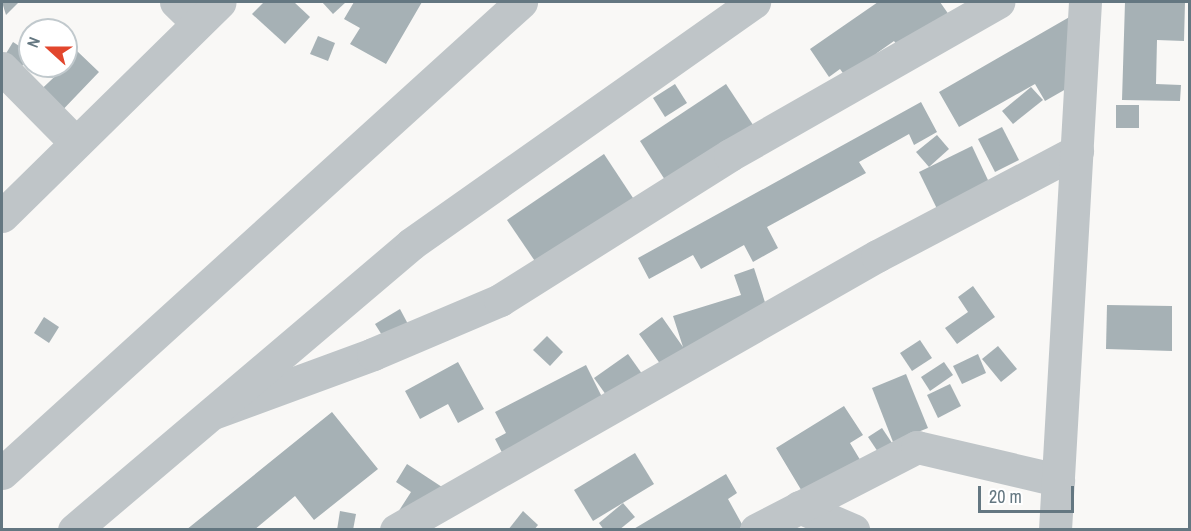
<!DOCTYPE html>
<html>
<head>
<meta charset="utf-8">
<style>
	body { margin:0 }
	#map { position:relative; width:1191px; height:531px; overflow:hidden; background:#f9f8f6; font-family:"Archivo Narrow",sans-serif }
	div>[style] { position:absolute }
	.building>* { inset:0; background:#a6b1b5 }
	.minor>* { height:33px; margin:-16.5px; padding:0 16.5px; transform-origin:16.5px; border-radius:16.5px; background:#bfc5c8 }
	.tertiary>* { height:33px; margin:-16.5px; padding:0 16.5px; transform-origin:16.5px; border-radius:16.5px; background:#bfc5c8 }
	span { translate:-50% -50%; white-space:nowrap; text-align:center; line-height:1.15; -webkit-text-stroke:6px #fff; paint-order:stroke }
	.frame { position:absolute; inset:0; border:3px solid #647781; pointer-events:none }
	.north { position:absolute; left:18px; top:18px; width:60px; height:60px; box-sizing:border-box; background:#fff; border:2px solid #c1c9cd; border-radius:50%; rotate:291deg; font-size:16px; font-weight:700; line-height:24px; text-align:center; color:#647781 }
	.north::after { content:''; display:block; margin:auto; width:21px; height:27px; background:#e2462d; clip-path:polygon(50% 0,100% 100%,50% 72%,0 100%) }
	.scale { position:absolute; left:978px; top:486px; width:96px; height:27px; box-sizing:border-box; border:3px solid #647781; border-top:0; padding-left:8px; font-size:18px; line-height:21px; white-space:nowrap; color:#647781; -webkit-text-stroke:4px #fff; paint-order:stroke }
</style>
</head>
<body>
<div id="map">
	<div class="building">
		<div style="clip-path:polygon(2px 2px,16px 2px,18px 3px,6px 15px)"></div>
		<div style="clip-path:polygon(264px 2px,294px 2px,310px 17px,285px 44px,252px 14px)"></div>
		<div style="clip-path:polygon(322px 2px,346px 2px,333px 14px)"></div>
		<div style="clip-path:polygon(354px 2px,422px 2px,386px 64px,350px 44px,360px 28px,344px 19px)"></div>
		<div style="clip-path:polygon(878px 2px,940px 2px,961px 32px,906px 57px,894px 41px,877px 53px,855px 90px,840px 69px,829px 77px,810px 49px)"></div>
		<div style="clip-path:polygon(1125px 2px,1185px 2px,1184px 41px,1157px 40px,1156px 84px,1181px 85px,1180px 101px,1122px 100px)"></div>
		<div style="clip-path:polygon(1073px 15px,1080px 81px,1045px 101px,1035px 84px,959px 127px,939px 92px)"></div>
		<div style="clip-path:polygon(318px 36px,335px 43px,328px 61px,310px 54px)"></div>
		<div style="clip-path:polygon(13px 42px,30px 53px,19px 71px,2px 60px)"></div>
		<div style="clip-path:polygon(77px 51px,99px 72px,54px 119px,32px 98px,66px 66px)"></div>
		<div style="clip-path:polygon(675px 84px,687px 103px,665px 117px,653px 98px)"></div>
		<div style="clip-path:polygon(726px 84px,761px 137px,674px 194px,640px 141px)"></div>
		<div style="clip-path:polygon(1031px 87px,1043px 100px,1013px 124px,1002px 111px)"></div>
		<div style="clip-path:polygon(921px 102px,937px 132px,914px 145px,909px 134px,859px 162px,866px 173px,767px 227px,778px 248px,753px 262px,744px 245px,701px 269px,693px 255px,649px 279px,638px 258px)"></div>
		<div style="clip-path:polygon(1116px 105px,1139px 105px,1139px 128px,1116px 128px)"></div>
		<div style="clip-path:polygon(1002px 127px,1019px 160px,995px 172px,978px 139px)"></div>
		<div style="clip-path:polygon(937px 135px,949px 149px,929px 167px,916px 152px)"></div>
		<div style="clip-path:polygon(972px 146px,995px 195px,943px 221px,919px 172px)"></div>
		<div style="clip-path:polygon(604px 154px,639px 207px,543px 273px,507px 220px)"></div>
		<div style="clip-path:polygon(754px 268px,772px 324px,668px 375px,639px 334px,662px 317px,683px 347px,673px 316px,741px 295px,734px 275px)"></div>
		<div style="clip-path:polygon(973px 286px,995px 317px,957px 344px,945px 328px,968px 312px,958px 297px)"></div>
		<div style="clip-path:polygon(1107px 305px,1172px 306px,1172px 351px,1106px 349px)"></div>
		<div style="clip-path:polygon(400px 309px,409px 326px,385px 340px,375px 324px)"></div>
		<div style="clip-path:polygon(44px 317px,59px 327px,49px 343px,34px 333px)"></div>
		<div style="clip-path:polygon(547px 336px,563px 352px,550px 366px,533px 350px)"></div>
		<div style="clip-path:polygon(920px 340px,932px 358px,912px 371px,900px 353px)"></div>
		<div style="clip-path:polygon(998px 346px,1017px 369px,1001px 382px,982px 359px)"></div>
		<div style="clip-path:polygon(628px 354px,650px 385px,616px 409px,594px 378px)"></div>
		<div style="clip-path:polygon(978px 354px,986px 373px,962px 384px,953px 366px)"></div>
		<div style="clip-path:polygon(458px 362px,484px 409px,458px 423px,448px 404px,420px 419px,405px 391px)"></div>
		<div style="clip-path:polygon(944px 362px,953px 375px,930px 391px,921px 377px)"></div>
		<div style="clip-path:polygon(586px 365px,607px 407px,511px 470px,495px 439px,506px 433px,495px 412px)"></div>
		<div style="clip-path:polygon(906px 374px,928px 428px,893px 442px,872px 388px)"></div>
		<div style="clip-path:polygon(950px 384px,961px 406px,938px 418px,927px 395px)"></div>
		<div style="clip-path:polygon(844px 406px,863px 435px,850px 443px,862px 463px,806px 498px,776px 448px)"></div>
		<div style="clip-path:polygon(332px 412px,378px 469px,314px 520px,295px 496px,254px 530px,186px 530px)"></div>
		<div style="clip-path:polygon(882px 428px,894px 446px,880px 455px,868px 437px)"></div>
		<div style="clip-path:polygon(635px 453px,654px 484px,593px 521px,574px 490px)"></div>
		<div style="clip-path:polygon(407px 464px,442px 487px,393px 520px,411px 492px,396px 482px)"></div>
		<div style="clip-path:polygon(726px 474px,737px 493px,728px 499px,743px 526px,737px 530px,632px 530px)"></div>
		<div style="clip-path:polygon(623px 503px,635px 517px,619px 530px,604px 530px,599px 523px)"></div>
		<div style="clip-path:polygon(340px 511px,356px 514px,353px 530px,337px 530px)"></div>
		<div style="clip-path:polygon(523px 511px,538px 525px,534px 530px,508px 530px)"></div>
	</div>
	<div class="minor">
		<div style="left:176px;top:2px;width:30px;rotate:44deg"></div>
		<div style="left:2px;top:68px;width:105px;rotate:45.4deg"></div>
		<div style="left:2px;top:216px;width:305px;rotate:-44.5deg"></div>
		<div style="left:213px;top:413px;width:171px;rotate:-20.2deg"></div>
		<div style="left:373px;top:354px;width:138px;rotate:-23deg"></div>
		<div style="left:500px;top:300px;width:272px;rotate:-32.2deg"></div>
		<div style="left:730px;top:155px;width:309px;rotate:-29.7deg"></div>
		<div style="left:799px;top:507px;width:59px;rotate:23.1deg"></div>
		<div style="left:396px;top:530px;width:554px;rotate:-29.67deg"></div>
		<div style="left:877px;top:256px;width:226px;rotate:-27.7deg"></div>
		<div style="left:756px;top:530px;width:181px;rotate:-27.3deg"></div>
		<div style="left:917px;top:447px;width:145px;rotate:13.2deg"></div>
		<div style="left:1055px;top:530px;width:529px;rotate:-86.75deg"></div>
	</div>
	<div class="tertiary">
		<div style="left:2px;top:473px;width:701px;rotate:-42.22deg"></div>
		<div style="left:74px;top:530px;width:442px;rotate:-40.3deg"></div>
		<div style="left:411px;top:244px;width:420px;rotate:-35.2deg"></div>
	</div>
	<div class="frame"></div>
	<div class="north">N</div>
	<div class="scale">20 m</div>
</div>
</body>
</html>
